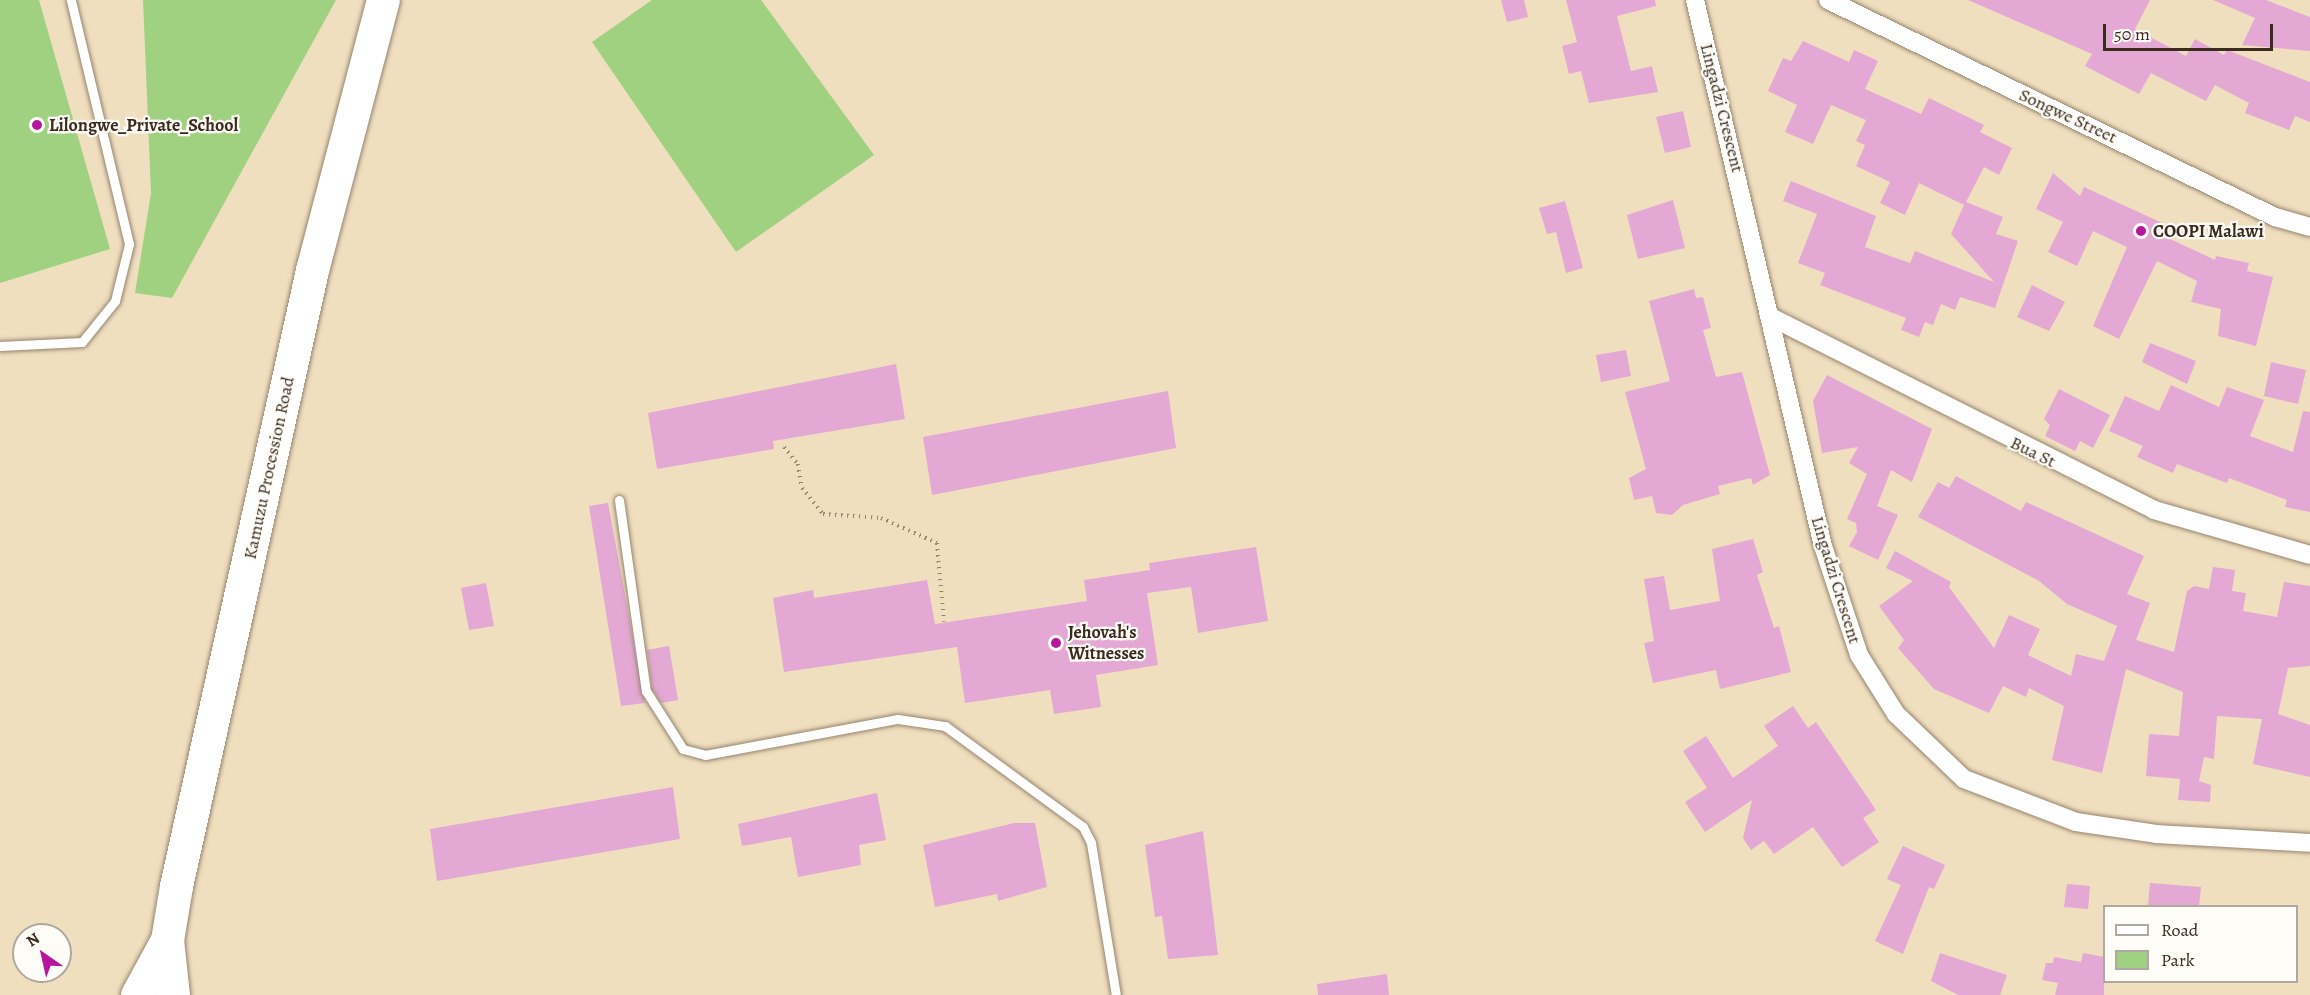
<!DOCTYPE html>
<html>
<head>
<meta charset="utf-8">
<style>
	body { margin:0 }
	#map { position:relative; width:2310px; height:995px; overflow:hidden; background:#f0dfbf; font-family:Alegreya,serif }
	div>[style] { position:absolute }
	.green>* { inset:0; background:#a0d180 }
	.building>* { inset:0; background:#e3a8d3 }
	.path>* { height:4px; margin-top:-2px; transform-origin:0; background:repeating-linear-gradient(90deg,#96846e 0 1.5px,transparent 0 6px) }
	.roads { filter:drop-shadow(0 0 2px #96846e) drop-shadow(0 0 2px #96846e) }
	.lane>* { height:9px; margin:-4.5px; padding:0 4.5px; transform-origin:4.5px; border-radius:4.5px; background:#fff }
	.street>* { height:18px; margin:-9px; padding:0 9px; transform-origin:9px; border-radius:9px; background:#fff }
	.highway>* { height:33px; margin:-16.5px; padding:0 16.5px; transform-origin:16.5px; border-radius:16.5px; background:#fff }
	.dots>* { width:16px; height:16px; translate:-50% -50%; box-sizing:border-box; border:3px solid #fdfcf7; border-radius:50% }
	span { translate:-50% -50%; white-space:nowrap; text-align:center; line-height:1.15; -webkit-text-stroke:4.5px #fdfcf7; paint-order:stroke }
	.street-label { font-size:18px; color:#3b2a1e }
	.poi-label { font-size:18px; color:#3b2a1e; font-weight:700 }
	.left { translate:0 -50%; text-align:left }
	.legend { position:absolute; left:2103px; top:905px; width:195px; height:78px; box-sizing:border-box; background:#fdfcf7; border:2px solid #afa8a0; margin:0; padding:8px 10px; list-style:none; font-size:18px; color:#3b2a1e }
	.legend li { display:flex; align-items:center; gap:12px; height:30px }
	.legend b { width:30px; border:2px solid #afa8a0 }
	.north { position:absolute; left:12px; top:923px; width:60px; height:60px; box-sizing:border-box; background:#fdfcf7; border:2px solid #afa8a0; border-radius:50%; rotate:326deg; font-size:16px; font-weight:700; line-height:24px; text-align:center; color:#3b2a1e }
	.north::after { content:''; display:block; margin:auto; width:21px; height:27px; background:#b5179e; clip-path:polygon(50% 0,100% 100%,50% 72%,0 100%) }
	.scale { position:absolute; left:2103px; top:24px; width:170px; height:27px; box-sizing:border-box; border:3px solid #3b2a1e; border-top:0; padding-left:8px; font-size:18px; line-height:21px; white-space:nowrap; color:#3b2a1e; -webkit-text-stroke:4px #fdfcf7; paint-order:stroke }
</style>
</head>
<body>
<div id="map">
	<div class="green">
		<div style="clip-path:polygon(0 0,39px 0,110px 249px,0 283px)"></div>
		<div style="clip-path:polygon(143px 0,336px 0,172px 298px,135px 293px,151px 193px)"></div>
		<div style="clip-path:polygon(652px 0,761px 0,874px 155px,736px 252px,592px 42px)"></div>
	</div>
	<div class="building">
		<div style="clip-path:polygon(1501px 0,1524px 0,1528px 17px,1507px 22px)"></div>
		<div style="clip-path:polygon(1566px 0,1655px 0,1656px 6px,1617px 16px,1631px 71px,1652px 66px,1658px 92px,1589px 103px,1581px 71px,1569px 74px,1562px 46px,1577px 42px)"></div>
		<div style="clip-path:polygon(1968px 0,2150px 0,2135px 29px,2186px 56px,2195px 39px,2224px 55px,2227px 50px,2310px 82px,2310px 122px,2295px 116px,2289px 130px,2245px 113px,2249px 103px,2215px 85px,2206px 101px,2151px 73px,2139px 94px,2085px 66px,2092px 54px)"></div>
		<div style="clip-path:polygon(2213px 0,2266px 0,2310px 17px,2310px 51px,2242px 45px,2255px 18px)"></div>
		<div style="clip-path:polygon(1803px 41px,1849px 62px,1854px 50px,1878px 61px,1865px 89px,1921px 114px,1929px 98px,1984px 125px,1980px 132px,2012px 148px,1999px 175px,1984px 167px,1966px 202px,2003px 217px,1996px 234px,2018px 241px,1995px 308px,1960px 297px,1955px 310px,1941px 304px,1933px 325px,1925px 322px,1919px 337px,1901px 330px,1906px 318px,1820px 285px,1825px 273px,1798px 263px,1817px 214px,1783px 201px,1791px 181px,1876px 216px,1865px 247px,1910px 263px,1915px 251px,1994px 282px,1951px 234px,1964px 205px,1919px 183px,1905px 215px,1880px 203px,1890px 182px,1856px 166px,1865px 145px,1856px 141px,1866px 120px,1831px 105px,1813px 144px,1785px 132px,1797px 105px,1768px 91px,1783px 58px,1791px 61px)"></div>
		<div style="clip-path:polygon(1683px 111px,1691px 147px,1665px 153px,1656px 117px)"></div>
		<div style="clip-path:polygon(2053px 173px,2080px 196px,2084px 187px,2171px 227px,2166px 237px,2215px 260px,2216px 256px,2249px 263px,2247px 271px,2273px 277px,2256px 346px,2218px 336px,2221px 309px,2191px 302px,2197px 281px,2157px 261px,2119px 339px,2093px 326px,2127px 247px,2093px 231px,2077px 266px,2048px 252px,2063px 222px,2036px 209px)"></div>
		<div style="clip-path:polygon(1673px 200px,1685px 248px,1638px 259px,1627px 215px)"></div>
		<div style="clip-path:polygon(1565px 201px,1583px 268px,1566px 273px,1556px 232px,1547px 234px,1539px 208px)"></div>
		<div style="clip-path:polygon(2032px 285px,2065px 302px,2049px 331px,2017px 317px)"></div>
		<div style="clip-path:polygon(1694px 289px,1696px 298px,1703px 297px,1711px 328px,1703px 330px,1716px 377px,1742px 372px,1770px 475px,1753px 485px,1751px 478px,1718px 486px,1720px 494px,1683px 505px,1672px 515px,1656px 513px,1652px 496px,1634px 500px,1629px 478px,1646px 469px,1625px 392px,1670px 381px,1649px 301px)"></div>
		<div style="clip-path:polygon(2150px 343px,2196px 361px,2187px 384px,2142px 362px)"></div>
		<div style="clip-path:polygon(1626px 350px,1631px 376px,1601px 382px,1596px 355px)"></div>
		<div style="clip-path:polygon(2271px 362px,2306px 370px,2298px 404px,2264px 396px)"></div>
		<div style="clip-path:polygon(896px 364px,905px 419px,773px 441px,774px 449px,657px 469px,648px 413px)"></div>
		<div style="clip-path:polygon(1827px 375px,1932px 429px,1912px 482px,1891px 470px,1877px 506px,1898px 515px,1878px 560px,1849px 546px,1857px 532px,1856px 523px,1847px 519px,1867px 474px,1849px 463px,1858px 447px,1822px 453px,1813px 401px)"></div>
		<div style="clip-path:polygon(2171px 385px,2219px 407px,2227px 387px,2264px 400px,2250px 436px,2293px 452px,2303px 411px,2310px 412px,2310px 512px,2285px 507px,2287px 500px,2229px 478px,2227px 483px,2177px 464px,2173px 473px,2137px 457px,2143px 446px,2109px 431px,2125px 396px,2159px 411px)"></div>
		<div style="clip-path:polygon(2059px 389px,2110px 415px,2093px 448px,2080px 441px,2075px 451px,2045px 436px,2050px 425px,2044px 419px)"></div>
		<div style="clip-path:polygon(1168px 391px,1176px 448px,932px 495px,923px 437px)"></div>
		<div style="clip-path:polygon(1956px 476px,2021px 511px,2026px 502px,2144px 556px,2127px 594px,2150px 603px,2136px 640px,2174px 652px,2187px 591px,2194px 586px,2209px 589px,2213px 567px,2235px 570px,2232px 591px,2246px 593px,2243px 611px,2277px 617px,2284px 582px,2310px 586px,2310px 666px,2288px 668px,2278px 714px,2310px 725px,2310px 777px,2253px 764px,2262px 719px,2217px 716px,2214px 759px,2204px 757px,2199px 781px,2211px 785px,2210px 802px,2178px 800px,2180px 779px,2146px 776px,2149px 734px,2179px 736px,2183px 692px,2126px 669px,2102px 773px,2052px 760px,2064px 706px,2029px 688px,2026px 697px,2003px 686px,1989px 713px,1934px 689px,1898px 648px,1904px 640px,1879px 606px,1913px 581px,1886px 568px,1895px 551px,1951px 582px,1949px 587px,1994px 648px,2009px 615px,2040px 629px,2028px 655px,2071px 676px,2076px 654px,2104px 661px,2117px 626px,2067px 604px,2039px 581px,1918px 517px,1938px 482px,1949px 488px)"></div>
		<div style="clip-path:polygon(608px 503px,645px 703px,621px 706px,589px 506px)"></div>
		<div style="clip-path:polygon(1753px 539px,1763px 572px,1757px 575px,1774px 628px,1779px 626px,1791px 672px,1720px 689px,1716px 670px,1653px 683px,1644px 643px,1654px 641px,1644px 579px,1664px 576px,1670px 610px,1720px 601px,1712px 549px)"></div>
		<div style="clip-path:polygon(1256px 547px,1268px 621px,1198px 633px,1191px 587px,1147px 593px,1158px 665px,1096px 675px,1101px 707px,1054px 714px,1050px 690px,965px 703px,957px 647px,784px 672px,773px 598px,813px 590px,814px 598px,927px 580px,935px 624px,1087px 601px,1084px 580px,1150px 570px,1149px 563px)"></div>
		<div style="clip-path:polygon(486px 583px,494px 626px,469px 630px,461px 588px)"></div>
		<div style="clip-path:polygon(669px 646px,678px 700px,661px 703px,652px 689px,647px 650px)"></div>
		<div style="clip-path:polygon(1793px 706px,1808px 728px,1816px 722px,1876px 810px,1863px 818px,1879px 842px,1842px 867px,1813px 827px,1774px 854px,1764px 841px,1751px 850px,1743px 838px,1752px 800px,1705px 832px,1685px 802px,1707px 788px,1683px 751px,1706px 736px,1733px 778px,1778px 746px,1764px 726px)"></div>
		<div style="clip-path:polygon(673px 787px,680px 839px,437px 881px,430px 829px)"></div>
		<div style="clip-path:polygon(877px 793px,886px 840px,859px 845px,861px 865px,798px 877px,791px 837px,742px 846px,738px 824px)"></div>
		<div style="clip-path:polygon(1014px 823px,1035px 823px,1047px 887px,998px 901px,997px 894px,935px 907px,923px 845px)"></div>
		<div style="clip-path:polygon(1203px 831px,1218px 955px,1168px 959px,1162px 916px,1155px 917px,1145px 845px)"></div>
		<div style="clip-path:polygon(1903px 846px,1945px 865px,1934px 889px,1929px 887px,1903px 954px,1875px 941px,1901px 885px,1887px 879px)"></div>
		<div style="clip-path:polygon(2150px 883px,2201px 887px,2199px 906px,2148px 906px)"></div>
		<div style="clip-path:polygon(2067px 884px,2090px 886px,2088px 909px,2064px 907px)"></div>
		<div style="clip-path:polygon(1940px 953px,2007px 975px,2000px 995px,1958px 995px,1931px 981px)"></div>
		<div style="clip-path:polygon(2083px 953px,2104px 957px,2104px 995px,2055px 995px,2058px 983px,2042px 980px,2046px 963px,2053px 963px,2054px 957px,2081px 962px)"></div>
		<div style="clip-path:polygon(1387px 974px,1389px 995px,1318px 995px,1317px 984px)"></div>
	</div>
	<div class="path">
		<div style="left:784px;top:447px;width:22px;rotate:51deg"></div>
		<div style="left:798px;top:464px;width:24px;rotate:81deg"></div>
		<div style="left:802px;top:488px;width:33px;rotate:51deg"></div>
		<div style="left:823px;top:514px;width:58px;rotate:3.9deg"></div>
		<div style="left:881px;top:518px;width:61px;rotate:24.1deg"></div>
		<div style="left:937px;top:543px;width:79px;rotate:84.9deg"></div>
	</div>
	<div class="roads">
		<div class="lane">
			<div style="left:0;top:346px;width:82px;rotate:-2.8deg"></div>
			<div style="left:82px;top:342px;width:53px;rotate:-51.2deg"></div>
			<div style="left:115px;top:301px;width:59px;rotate:-76.2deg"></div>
			<div style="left:129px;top:244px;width:251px;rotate:-103.4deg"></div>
			<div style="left:619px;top:500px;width:193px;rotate:82deg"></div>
			<div style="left:646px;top:691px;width:69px;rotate:57.5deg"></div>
			<div style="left:683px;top:749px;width:23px;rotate:15deg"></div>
			<div style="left:705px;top:755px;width:196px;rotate:-10.6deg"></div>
			<div style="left:898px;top:719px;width:48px;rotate:8.5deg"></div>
			<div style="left:945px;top:726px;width:171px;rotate:36.2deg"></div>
			<div style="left:1083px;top:827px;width:18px;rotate:63deg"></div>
			<div style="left:1091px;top:843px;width:154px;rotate:80.7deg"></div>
		</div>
		<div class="street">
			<div style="left:1695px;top:0;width:561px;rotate:76.81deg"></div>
			<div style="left:1823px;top:546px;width:115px;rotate:71.7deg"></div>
			<div style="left:1859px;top:655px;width:70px;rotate:57.9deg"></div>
			<div style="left:1896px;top:714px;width:94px;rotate:43.7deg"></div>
			<div style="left:1964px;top:779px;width:120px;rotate:21deg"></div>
			<div style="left:2076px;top:822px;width:81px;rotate:8.5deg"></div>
			<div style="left:2156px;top:834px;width:154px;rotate:3.3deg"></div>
			<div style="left:1828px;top:0;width:497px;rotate:25.9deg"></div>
			<div style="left:2275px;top:217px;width:36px;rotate:16deg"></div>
			<div style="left:1769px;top:316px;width:431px;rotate:26.7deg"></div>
			<div style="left:2154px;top:510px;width:162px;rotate:16.1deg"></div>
		</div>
		<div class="highway">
			<div style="left:137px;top:995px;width:63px;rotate:-61.4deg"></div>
			<div style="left:173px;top:995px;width:55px;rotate:-96.2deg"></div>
			<div style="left:167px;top:940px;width:55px;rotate:-80.5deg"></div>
			<div style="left:176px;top:886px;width:631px;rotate:-77.55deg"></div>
			<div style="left:312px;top:270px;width:279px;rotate:-75.3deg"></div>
		</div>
	</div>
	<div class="dots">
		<div style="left:37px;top:125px;background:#b5179e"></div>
		<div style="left:2141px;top:231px;background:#b5179e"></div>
		<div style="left:1056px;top:643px;background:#b5179e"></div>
	</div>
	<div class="street-label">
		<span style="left:1722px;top:108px;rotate:76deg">Lingadzi Crescent</span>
		<span style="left:2068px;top:116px;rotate:25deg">Songwe Street</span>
		<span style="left:2033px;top:452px;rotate:26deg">Bua St</span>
		<span style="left:269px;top:468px;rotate:-78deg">Kamuzu Procession Road</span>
		<span style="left:1836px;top:580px;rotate:73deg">Lingadzi Crescent</span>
	</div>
	<div class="poi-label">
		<span class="left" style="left:49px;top:125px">Lilongwe_Private_School</span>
		<span class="left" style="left:2153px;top:231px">COOPI Malawi</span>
		<span class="left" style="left:1068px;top:643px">Jehovah's<br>Witnesses</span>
	</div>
	<ul class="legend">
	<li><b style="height:8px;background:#fff"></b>Road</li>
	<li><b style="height:16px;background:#a0d180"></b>Park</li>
	</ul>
	<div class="north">N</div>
	<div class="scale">50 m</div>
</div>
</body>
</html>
